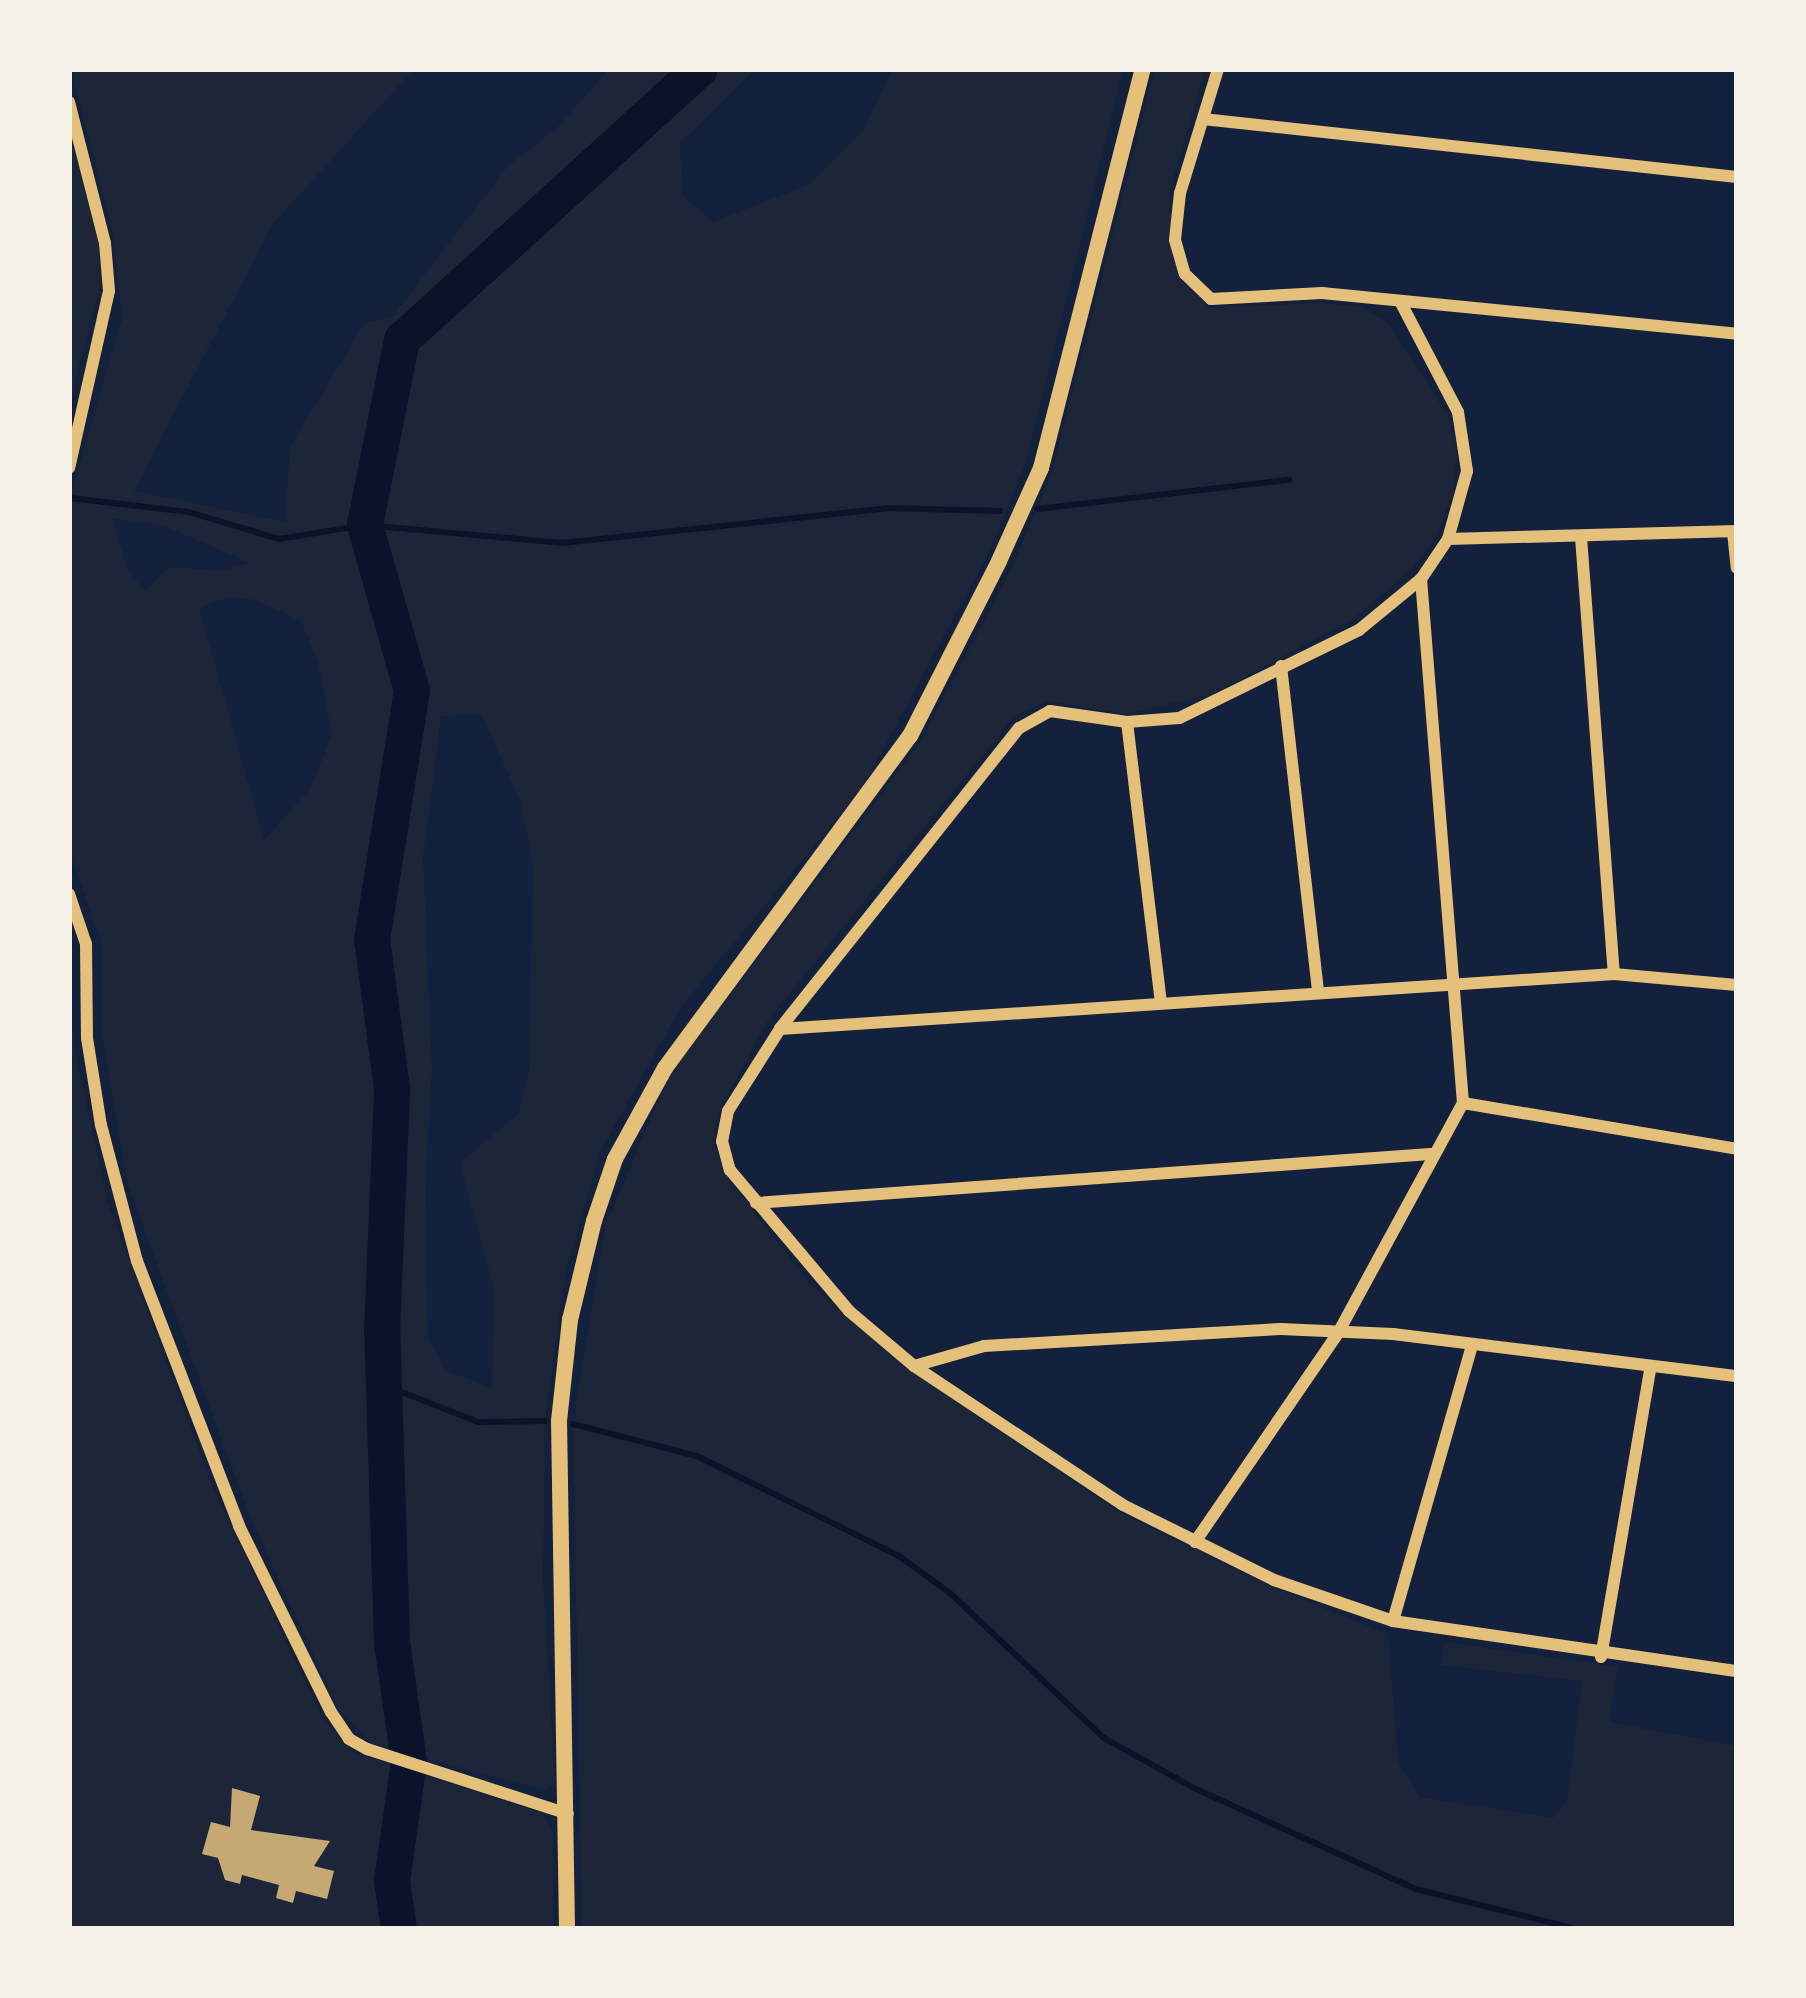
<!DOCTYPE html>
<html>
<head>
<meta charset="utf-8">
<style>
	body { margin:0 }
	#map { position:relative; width:1806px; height:1998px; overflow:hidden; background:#14213d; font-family:Mulish,sans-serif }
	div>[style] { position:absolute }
	.green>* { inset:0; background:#1d2539 }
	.stream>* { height:6px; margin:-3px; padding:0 3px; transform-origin:3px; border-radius:3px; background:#0b132b }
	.river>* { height:36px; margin:-18px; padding:0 18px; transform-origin:18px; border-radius:18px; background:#0b132b }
	.building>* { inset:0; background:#c6a872 }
	.minor>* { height:12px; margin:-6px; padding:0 6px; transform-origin:6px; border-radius:6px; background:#e5c07b }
	.secondary>* { height:16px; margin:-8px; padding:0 8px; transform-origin:8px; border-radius:8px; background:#e5c07b }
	span { translate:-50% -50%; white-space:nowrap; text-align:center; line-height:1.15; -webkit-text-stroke:10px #f6f1e7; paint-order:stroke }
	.frame { position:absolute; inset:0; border:72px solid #f6f1e7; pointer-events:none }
</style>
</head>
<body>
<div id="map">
	<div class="green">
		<div style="clip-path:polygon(evenodd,71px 69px,414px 69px,272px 225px,134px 491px,285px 522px,290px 446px,365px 323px,392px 317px,508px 166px,559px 126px,609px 69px,756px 69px,680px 143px,682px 195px,713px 222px,810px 184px,865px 128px,892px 69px,1123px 69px,1026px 462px,989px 552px,862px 788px,681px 1007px,600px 1152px,565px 1274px,545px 1421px,543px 1579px,555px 1782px,545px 1790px,371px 1744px,339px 1710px,251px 1519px,128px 1185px,102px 1036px,101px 940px,69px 851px,69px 501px,122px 319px,113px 232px,71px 69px,112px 518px,165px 526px,250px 563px,221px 571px,170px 567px,145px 590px,128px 572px,112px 518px,71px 69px,229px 597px,256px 600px,301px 621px,318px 662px,332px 735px,310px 789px,264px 840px,199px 608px,229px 597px,71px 69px,481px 714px,520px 800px,533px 863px,529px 1070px,518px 1114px,460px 1163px,494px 1289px,492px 1388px,447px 1371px,428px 1339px,425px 1191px,432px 1069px,423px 857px,441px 716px,481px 714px)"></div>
		<div style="clip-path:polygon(1155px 69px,1205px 69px,1169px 194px,1178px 276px,1209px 308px,1321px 303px,1362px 307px,1388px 323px,1448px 416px,1457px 449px,1453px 493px,1437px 534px,1413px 568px,1353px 619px,1215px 693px,1126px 714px,1049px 701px,1015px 715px,768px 1020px,722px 1105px,713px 1140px,723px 1172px,809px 1283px,903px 1366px,1115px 1510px,1269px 1586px,1388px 1634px,1398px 1761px,1420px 1797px,1553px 1818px,1567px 1800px,1582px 1681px,1441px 1665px,1445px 1642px,1618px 1667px,1609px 1722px,1737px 1746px,1737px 1929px,582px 1929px,573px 1424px,605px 1227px,669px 1076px,920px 743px,1012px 568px,1052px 472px)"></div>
		<div style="clip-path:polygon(69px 131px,99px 246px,100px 287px,69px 403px)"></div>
		<div style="clip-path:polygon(evenodd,69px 941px,73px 1041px,107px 1201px,212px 1486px,321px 1715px,350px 1751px,541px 1813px,553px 1833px,553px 1929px,69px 1929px,69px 941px,233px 1788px,260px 1796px,251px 1830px,329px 1841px,314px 1866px,334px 1872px,327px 1898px,296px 1891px,292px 1902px,276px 1898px,279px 1885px,242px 1875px,240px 1884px,225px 1881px,218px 1858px,203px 1853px,211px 1822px,230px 1827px,233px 1788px)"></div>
	</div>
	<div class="stream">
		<div style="left:70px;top:498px;width:120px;rotate:6.7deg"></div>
		<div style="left:189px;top:512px;width:94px;rotate:16.7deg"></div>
		<div style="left:279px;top:539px;width:87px;rotate:-9.2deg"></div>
		<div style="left:365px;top:525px;width:198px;rotate:5.2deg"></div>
		<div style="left:562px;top:543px;width:327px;rotate:-6.1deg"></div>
		<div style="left:887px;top:508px;width:113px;rotate:1.5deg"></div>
		<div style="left:1037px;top:509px;width:254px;rotate:-6.6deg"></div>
		<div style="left:384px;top:1385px;width:101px;rotate:21.5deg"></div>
		<div style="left:478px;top:1422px;width:67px;rotate:-0.9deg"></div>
		<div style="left:573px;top:1424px;width:128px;rotate:14.5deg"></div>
		<div style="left:697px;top:1456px;width:225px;rotate:26.3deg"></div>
		<div style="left:899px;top:1556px;width:63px;rotate:36deg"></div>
		<div style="left:950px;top:1593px;width:212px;rotate:43.3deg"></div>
		<div style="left:1104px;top:1738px;width:103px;rotate:29.1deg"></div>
		<div style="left:1194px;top:1788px;width:244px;rotate:24.5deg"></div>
		<div style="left:1416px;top:1889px;width:166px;rotate:14deg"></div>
	</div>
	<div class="river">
		<div style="left:399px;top:1929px;width:49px;rotate:-98.3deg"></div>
		<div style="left:392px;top:1881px;width:120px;rotate:-81.9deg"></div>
		<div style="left:409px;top:1762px;width:121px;rotate:-98.1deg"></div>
		<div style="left:392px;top:1642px;width:311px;rotate:-91.8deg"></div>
		<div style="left:382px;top:1331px;width:242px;rotate:-87.6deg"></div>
		<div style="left:392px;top:1089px;width:150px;rotate:-97.6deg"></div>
		<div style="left:372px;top:940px;width:252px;rotate:-80.9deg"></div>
		<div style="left:412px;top:691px;width:173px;rotate:-105.8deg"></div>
		<div style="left:365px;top:525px;width:189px;rotate:-78.7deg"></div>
		<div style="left:402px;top:340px;width:403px;rotate:-42.3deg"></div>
	</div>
	<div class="building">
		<div style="clip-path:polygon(232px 1788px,260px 1796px,251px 1830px,330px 1841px,314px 1866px,334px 1871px,327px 1899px,296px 1891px,293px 1903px,276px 1898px,279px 1885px,242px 1875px,240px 1884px,225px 1880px,218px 1858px,202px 1854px,211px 1822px,230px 1827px)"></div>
	</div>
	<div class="minor">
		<div style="left:1218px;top:69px;width:130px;rotate:107deg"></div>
		<div style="left:1180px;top:193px;width:47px;rotate:96.1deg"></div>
		<div style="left:1175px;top:240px;width:35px;rotate:74deg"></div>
		<div style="left:1185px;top:274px;width:36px;rotate:44deg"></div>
		<div style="left:1211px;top:299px;width:111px;rotate:-3.1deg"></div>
		<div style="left:1322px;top:293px;width:417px;rotate:5.6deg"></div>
		<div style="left:69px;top:102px;width:146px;rotate:75.7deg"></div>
		<div style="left:105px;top:243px;width:48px;rotate:85.2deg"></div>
		<div style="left:109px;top:291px;width:181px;rotate:102.7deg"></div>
		<div style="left:1203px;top:119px;width:537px;rotate:6.2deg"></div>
		<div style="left:1401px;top:303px;width:123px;rotate:62.4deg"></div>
		<div style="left:1458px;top:412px;width:60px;rotate:81.3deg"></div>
		<div style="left:1467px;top:471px;width:71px;rotate:105.6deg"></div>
		<div style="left:1448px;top:539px;width:48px;rotate:124deg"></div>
		<div style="left:1421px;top:579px;width:80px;rotate:140.6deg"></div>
		<div style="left:1359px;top:630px;width:200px;rotate:153.9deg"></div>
		<div style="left:1179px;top:718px;width:52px;rotate:175.6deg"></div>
		<div style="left:1127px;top:722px;width:78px;rotate:-171.9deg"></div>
		<div style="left:1050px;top:711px;width:35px;rotate:151deg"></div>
		<div style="left:1019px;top:728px;width:384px;rotate:128.5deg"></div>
		<div style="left:780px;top:1029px;width:97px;rotate:122.4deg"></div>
		<div style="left:728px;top:1111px;width:31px;rotate:101deg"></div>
		<div style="left:722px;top:1141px;width:30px;rotate:75deg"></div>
		<div style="left:730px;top:1170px;width:185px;rotate:49.8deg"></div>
		<div style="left:849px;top:1311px;width:85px;rotate:40.2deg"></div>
		<div style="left:914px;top:1366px;width:251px;rotate:33.6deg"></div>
		<div style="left:1123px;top:1505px;width:169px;rotate:26.4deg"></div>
		<div style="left:1274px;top:1580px;width:126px;rotate:19deg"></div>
		<div style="left:1393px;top:1621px;width:348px;rotate:8.3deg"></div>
		<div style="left:1733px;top:532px;width:36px;rotate:84deg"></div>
		<div style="left:1581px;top:537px;width:438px;rotate:85.7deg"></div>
		<div style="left:1448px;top:539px;width:289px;rotate:-1.6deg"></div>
		<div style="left:1281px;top:666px;width:328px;rotate:83.5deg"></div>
		<div style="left:1127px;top:722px;width:283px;rotate:83.1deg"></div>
		<div style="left:69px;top:894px;width:53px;rotate:71.2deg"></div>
		<div style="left:86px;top:944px;width:94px;rotate:89.4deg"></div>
		<div style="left:87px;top:1038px;width:88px;rotate:80.9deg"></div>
		<div style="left:101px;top:1125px;width:141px;rotate:75.2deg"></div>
		<div style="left:137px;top:1261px;width:284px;rotate:68.9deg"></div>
		<div style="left:239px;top:1526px;width:208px;rotate:63.7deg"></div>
		<div style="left:331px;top:1712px;width:32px;rotate:56deg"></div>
		<div style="left:349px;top:1739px;width:21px;rotate:29deg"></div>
		<div style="left:367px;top:1749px;width:211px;rotate:17.9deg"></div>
		<div style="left:780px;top:1029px;width:836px;rotate:-3.77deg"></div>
		<div style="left:1614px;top:974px;width:123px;rotate:5.1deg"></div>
		<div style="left:1463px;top:1103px;width:278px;rotate:9.5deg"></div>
		<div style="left:756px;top:1203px;width:676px;rotate:-4.16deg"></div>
		<div style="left:914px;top:1366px;width:73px;rotate:-15.9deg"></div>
		<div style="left:984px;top:1346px;width:297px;rotate:-3.3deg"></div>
		<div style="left:1281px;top:1329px;width:112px;rotate:2.6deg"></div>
		<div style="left:1393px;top:1334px;width:347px;rotate:7deg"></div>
		<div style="left:1195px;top:1542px;width:253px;rotate:-55.6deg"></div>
		<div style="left:1338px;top:1333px;width:262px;rotate:-61.5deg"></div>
		<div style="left:1463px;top:1103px;width:526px;rotate:-94.58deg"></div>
		<div style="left:1393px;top:1621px;width:287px;rotate:-74deg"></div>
		<div style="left:1601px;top:1657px;width:295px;rotate:-80.3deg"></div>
	</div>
	<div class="secondary">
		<div style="left:567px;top:1929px;width:508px;rotate:-90.9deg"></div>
		<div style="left:559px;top:1421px;width:102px;rotate:-83.8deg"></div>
		<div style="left:570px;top:1320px;width:102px;rotate:-76.4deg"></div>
		<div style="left:594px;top:1221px;width:65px;rotate:-71.3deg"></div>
		<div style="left:615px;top:1159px;width:104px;rotate:-61.2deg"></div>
		<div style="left:665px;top:1068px;width:413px;rotate:-53.6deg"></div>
		<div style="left:910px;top:736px;width:196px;rotate:-63deg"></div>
		<div style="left:999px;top:561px;width:102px;rotate:-65.7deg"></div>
		<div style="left:1041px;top:468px;width:412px;rotate:-75.7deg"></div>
	</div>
	<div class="frame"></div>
</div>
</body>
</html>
